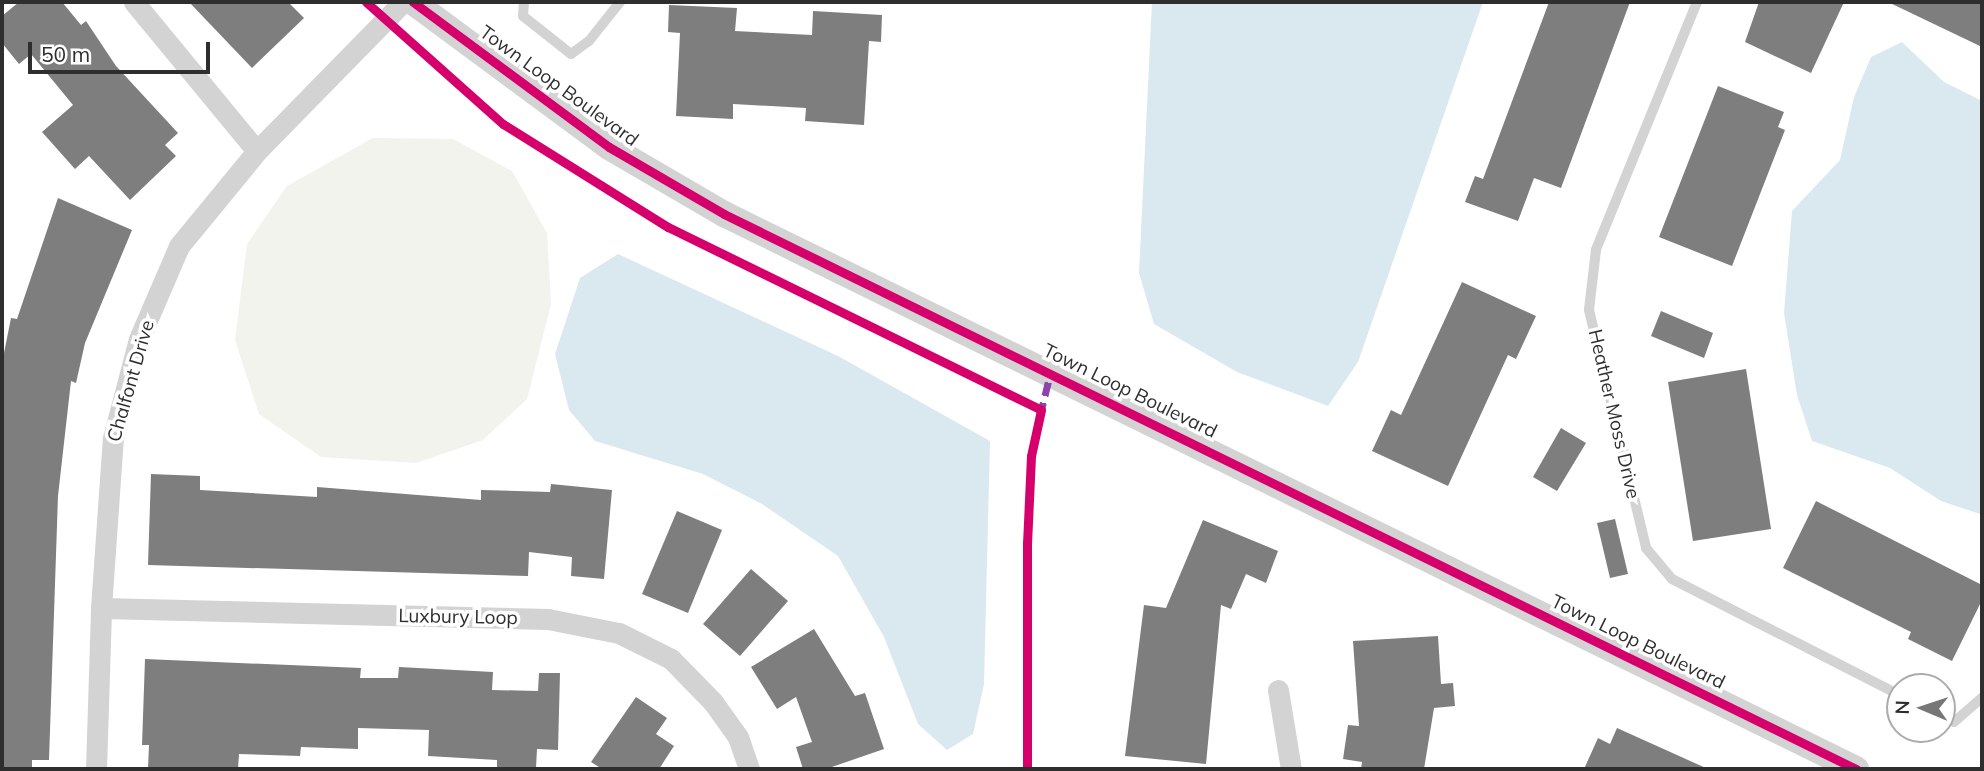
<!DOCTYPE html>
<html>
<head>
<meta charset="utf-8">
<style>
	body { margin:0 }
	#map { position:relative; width:1984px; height:771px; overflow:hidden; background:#fff; font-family:Mulish,sans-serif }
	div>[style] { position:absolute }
	.green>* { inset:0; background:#f1f3ec }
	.water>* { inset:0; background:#dae9f0 }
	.building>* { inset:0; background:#7e7e7e }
	.service>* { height:10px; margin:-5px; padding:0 5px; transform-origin:5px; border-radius:5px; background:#d3d3d3 }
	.minor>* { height:21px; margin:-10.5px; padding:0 10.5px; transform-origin:10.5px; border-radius:10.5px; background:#d3d3d3 }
	.tertiary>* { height:26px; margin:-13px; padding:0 13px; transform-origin:13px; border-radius:13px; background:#d3d3d3 }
	.quiet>* { height:7px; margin-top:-3.5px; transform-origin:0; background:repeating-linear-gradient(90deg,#8e44ad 0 14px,transparent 0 21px) }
	.cycleway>* { height:9px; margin:-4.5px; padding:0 4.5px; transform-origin:4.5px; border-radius:4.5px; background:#d6006c }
	span { translate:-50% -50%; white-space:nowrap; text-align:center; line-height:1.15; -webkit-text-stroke:7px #fff; paint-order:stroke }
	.street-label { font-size:19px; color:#2e2e2e }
	.frame { position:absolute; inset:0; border:4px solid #2e2e2e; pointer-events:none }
	.north { position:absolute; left:1886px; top:673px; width:70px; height:70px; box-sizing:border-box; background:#fff; border:2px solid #ababab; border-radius:50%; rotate:272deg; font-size:19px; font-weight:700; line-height:28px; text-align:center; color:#2e2e2e }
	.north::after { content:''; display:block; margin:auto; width:24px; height:32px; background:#777; clip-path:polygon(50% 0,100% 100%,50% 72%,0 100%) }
	.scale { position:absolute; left:28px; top:42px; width:182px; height:32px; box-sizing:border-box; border:4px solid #2e2e2e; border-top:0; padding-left:9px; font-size:21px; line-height:24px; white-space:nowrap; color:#2e2e2e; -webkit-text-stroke:5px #fff; paint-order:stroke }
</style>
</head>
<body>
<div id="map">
	<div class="green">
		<div style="clip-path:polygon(373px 138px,453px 139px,512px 171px,547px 233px,551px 304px,527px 399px,483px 440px,416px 463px,321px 457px,259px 414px,235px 340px,247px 244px,287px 186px)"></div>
	</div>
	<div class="water">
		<div style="clip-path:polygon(1152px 2px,1483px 2px,1358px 362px,1328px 406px,1237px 372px,1154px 324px,1139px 273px)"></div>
		<div style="clip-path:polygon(1902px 42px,1944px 82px,1982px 101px,1980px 514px,1941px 501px,1890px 468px,1812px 441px,1797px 395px,1784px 313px,1792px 211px,1840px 160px,1854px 97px,1871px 57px)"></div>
		<div style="clip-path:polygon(618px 254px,838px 356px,990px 441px,984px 684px,973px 734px,947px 750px,918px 724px,884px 637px,838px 556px,762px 504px,703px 474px,595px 441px,569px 410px,555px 354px,580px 278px)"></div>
	</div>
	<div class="building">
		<div style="clip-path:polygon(19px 2px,62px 2px,81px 25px,86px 21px,116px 66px,178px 133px,165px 145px,176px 156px,130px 200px,89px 156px,75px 169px,42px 132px,73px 105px,31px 54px,19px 64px,2px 43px,2px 16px)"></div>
		<div style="clip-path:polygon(189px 2px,288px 2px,304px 18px,252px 68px)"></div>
		<div style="clip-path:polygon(1549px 2px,1630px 2px,1561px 188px,1534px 178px,1518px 221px,1465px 202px,1475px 176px,1483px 179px)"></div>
		<div style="clip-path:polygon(1759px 2px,1844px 2px,1811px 73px,1745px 42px)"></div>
		<div style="clip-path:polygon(1888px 2px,1982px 2px,1982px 47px)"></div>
		<div style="clip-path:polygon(669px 5px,737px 8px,735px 31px,812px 35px,813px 11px,882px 15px,881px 42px,869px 41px,864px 125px,805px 121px,806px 108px,733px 104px,733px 119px,676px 116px,680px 33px,668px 32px)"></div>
		<div style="clip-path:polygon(1718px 86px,1784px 112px,1778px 127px,1785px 130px,1732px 266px,1659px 237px)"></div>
		<div style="clip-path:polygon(58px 198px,132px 230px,85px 343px,76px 383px,71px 381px,58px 496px,49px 760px,32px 760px,32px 769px,2px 769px,2px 363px,11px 318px,17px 319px)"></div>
		<div style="clip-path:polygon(1462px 282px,1536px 316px,1516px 359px,1508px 355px,1448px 486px,1372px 451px,1391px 410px,1401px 415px)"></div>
		<div style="clip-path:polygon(1661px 311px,1713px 333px,1704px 358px,1651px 336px)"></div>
		<div style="clip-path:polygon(1746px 369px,1771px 529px,1693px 541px,1668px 382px)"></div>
		<div style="clip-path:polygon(1561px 428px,1586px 443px,1557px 491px,1533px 477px)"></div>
		<div style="clip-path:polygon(151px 474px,200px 476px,200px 490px,317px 497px,317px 487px,481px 500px,481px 490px,550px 492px,551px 484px,612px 490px,604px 579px,571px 576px,572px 557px,529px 552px,528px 576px,148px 565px)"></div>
		<div style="clip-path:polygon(1816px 501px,1982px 585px,1982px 600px,1952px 661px,1908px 639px,1911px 632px,1783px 568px)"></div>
		<div style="clip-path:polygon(677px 511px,722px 530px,688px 613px,642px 594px)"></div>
		<div style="clip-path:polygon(1615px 519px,1628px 574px,1610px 578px,1597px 523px)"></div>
		<div style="clip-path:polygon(1203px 520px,1278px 551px,1266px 583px,1246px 574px,1231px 609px,1221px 605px,1206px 764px,1125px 756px,1144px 605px,1166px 608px)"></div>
		<div style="clip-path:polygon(751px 569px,788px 601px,740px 656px,703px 624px)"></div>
		<div style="clip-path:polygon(814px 629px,855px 696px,865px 693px,884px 749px,826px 769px,803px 769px,796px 747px,812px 742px,796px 697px,777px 709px,751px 667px)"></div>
		<div style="clip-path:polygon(1438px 636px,1441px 684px,1453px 683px,1455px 706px,1434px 708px,1424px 769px,1361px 769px,1362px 762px,1343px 759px,1348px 725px,1359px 726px,1353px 641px)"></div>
		<div style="clip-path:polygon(145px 659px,361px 668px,360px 678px,398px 678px,399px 667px,493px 672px,492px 690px,538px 691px,539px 673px,560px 673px,558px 750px,537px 749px,536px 768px,497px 767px,497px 760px,428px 756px,429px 730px,358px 728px,358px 749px,301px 747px,300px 756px,239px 754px,238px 769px,148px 769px,149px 745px,142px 745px)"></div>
		<div style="clip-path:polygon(636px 697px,667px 718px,656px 734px,674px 746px,659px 769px,602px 769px,591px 762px)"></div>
		<div style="clip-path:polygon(1617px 728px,1708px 769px,1584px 769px,1598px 738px,1610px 744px)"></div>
	</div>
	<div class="service">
		<div style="left:524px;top:2px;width:14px;rotate:94deg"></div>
		<div style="left:523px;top:16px;width:61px;rotate:38.4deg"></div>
		<div style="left:571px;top:54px;width:22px;rotate:-36deg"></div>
		<div style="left:589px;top:41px;width:50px;rotate:-51.5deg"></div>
		<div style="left:1697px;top:2px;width:268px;rotate:112.2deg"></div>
		<div style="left:1596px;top:250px;width:60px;rotate:96.7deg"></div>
		<div style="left:1589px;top:310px;width:245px;rotate:76.5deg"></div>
		<div style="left:1646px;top:548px;width:40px;rotate:50deg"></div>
		<div style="left:1672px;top:579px;width:256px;rotate:27deg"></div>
		<div style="left:1942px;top:716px;width:13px;rotate:27deg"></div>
		<div style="left:1954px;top:722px;width:37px;rotate:-41deg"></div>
	</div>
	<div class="minor">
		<div style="left:134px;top:2px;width:193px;rotate:50.5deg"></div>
		<div style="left:101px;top:608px;width:447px;rotate:1.4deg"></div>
		<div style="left:548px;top:619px;width:72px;rotate:11.2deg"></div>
		<div style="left:619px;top:633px;width:58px;rotate:26.6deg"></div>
		<div style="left:671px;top:659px;width:60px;rotate:45.7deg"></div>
		<div style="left:713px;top:702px;width:43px;rotate:54.5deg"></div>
		<div style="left:738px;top:737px;width:34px;rotate:71deg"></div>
		<div style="left:1278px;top:690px;width:80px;rotate:80.7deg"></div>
		<div style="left:96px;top:769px;width:161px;rotate:-88.2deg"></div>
		<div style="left:101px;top:608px;width:170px;rotate:-86deg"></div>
		<div style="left:113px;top:438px;width:102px;rotate:-75.3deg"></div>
		<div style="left:139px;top:339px;width:101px;rotate:-66.7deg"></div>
		<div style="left:179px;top:246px;width:123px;rotate:-50.6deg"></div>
		<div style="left:257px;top:151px;width:209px;rotate:-45.6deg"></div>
	</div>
	<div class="tertiary">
		<div style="left:413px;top:2px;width:244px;rotate:36.5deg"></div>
		<div style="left:609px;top:147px;width:133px;rotate:30.2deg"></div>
		<div style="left:724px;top:214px;width:1261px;rotate:26.12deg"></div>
	</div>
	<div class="quiet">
		<div style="left:1040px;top:416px;width:46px;rotate:-76.3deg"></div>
	</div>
	<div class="cycleway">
		<div style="left:366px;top:2px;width:183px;rotate:41.7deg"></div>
		<div style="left:503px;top:124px;width:195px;rotate:32deg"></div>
		<div style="left:668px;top:227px;width:415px;rotate:26.1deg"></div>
		<div style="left:1041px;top:410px;width:47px;rotate:102.3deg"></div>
		<div style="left:1031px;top:456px;width:87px;rotate:92.6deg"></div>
		<div style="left:1027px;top:543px;width:226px;rotate:90deg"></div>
		<div style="left:413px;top:2px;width:244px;rotate:36.5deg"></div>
		<div style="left:609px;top:147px;width:133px;rotate:30.2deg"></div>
		<div style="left:724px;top:214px;width:1261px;rotate:26.12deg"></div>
	</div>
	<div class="street-label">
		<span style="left:559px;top:86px;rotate:36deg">Town Loop Boulevard</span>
		<span style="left:131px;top:381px;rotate:-74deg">Chalfont Drive</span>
		<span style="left:1130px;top:391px;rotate:26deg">Town Loop Boulevard</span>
		<span style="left:1614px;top:414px;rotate:77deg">Heather Moss Drive</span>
		<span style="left:458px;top:617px;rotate:1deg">Luxbury Loop</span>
		<span style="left:1638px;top:642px;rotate:26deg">Town Loop Boulevard</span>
	</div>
	<div class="frame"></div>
	<div class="north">N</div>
	<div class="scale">50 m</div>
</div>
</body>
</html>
